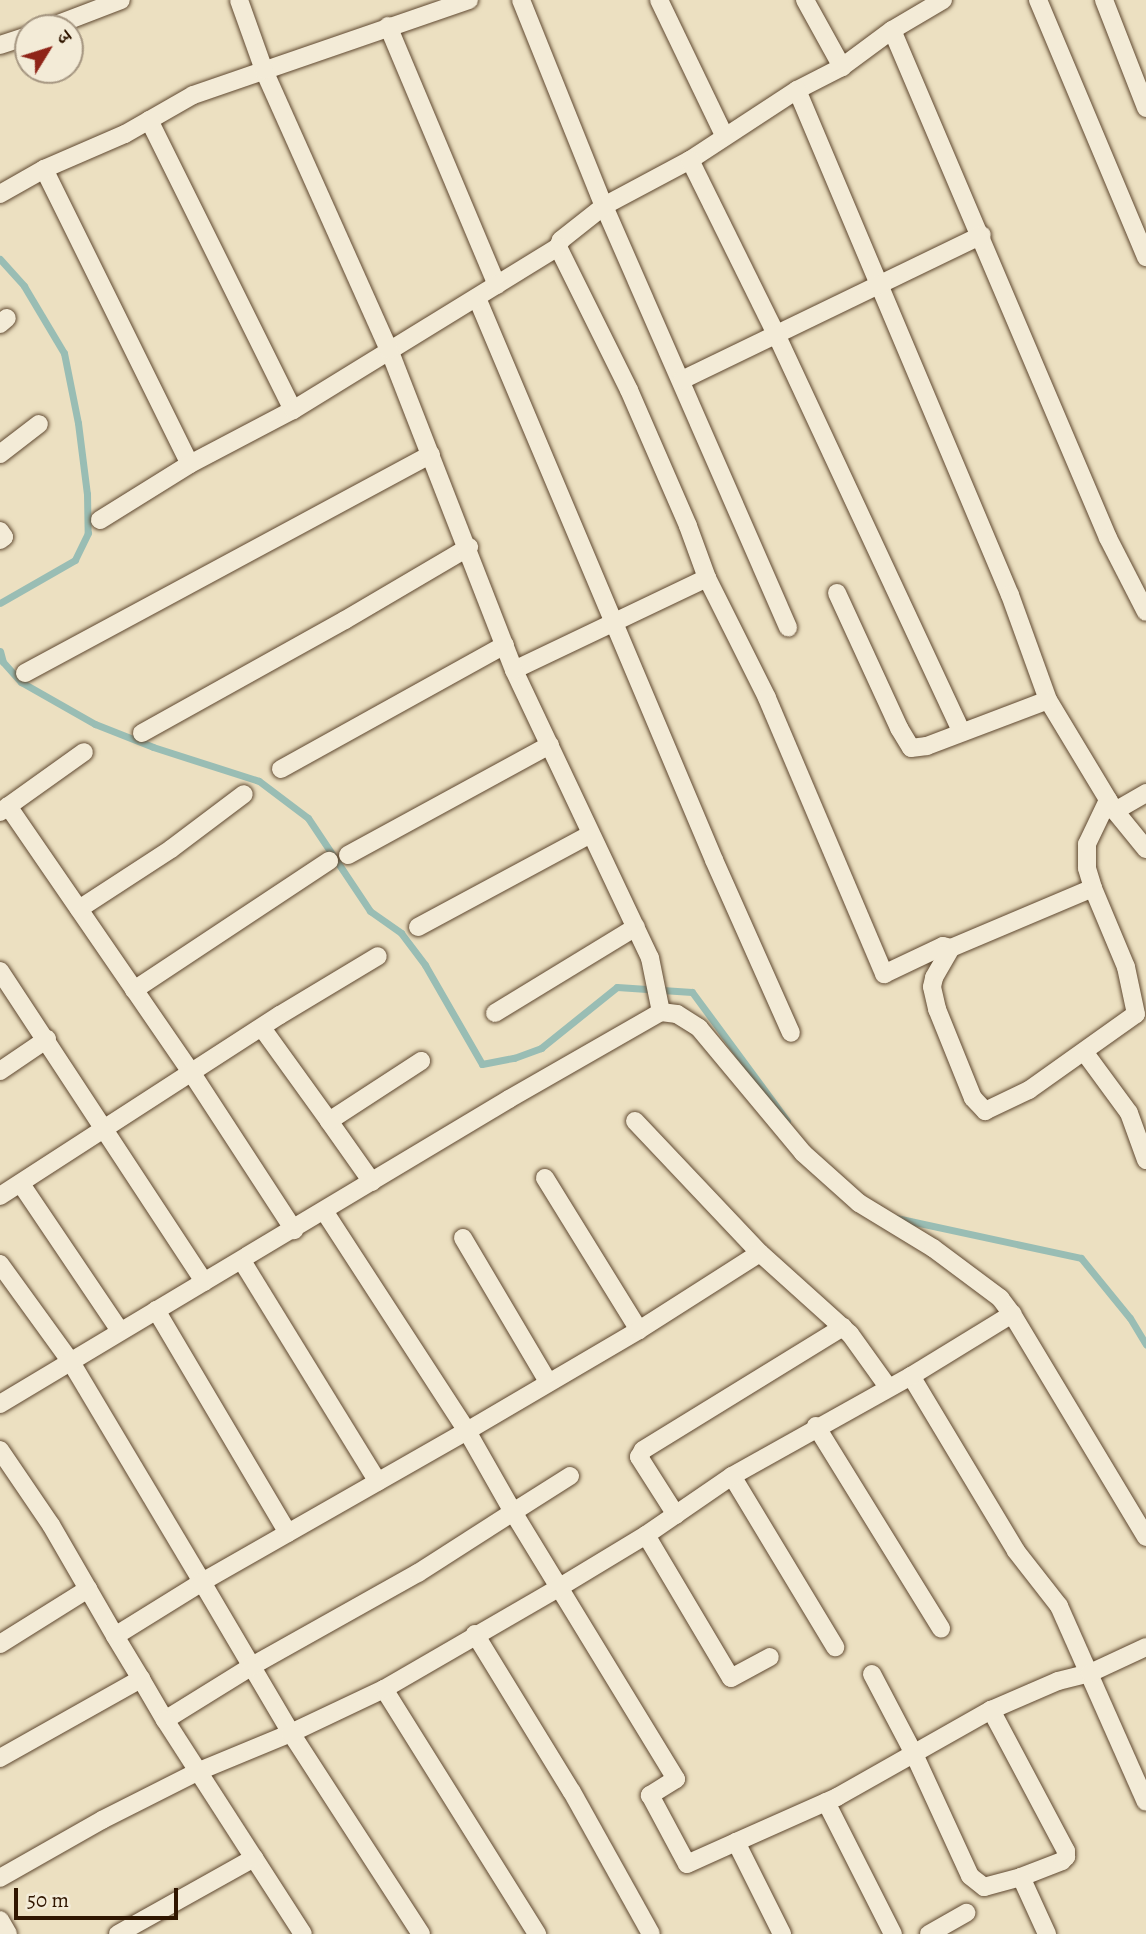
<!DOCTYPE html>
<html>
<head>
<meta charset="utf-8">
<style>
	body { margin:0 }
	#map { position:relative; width:1146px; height:1934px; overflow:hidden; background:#ece0c1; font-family:Alegreya,"Noto Serif Devanagari",serif }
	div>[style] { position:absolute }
	.stream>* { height:7px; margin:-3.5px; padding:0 3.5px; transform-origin:3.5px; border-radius:3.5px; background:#99bdb4 }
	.roads { filter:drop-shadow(0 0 2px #5f4830) drop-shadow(0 0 2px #5f4830) }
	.street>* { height:18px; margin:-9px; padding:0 9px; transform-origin:9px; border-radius:9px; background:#f3ebd7 }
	span { translate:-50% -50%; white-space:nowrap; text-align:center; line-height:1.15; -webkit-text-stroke:7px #f3ebd7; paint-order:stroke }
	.north { position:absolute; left:14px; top:14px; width:70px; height:70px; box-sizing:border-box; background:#f3ebd7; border:2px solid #a59681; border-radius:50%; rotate:52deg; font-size:19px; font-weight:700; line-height:28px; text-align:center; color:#301600 }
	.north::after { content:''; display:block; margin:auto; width:24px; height:32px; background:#8f2418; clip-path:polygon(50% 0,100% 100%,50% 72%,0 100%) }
	.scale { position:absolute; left:14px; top:1888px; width:164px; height:32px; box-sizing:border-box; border:4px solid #301600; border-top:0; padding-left:9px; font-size:21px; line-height:24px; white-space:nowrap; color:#301600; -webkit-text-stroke:5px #f3ebd7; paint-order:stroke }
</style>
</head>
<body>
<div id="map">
	<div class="stream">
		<div style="left:0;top:259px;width:36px;rotate:48deg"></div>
		<div style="left:24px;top:286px;width:78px;rotate:59.2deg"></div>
		<div style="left:64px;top:353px;width:71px;rotate:78.7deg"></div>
		<div style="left:78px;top:423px;width:72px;rotate:82.8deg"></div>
		<div style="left:87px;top:494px;width:39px;rotate:89deg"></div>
		<div style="left:88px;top:533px;width:30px;rotate:116deg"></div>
		<div style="left:75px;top:560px;width:86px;rotate:150.2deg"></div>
		<div style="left:0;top:651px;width:11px;rotate:75deg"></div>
		<div style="left:3px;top:662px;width:27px;rotate:48deg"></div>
		<div style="left:21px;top:682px;width:85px;rotate:29.6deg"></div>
		<div style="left:95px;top:724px;width:62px;rotate:21.6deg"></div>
		<div style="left:153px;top:747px;width:111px;rotate:17.8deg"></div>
		<div style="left:259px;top:781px;width:61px;rotate:37.1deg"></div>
		<div style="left:308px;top:818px;width:112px;rotate:56.3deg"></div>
		<div style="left:370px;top:911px;width:38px;rotate:35deg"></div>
		<div style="left:401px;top:933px;width:40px;rotate:53deg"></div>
		<div style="left:425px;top:965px;width:114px;rotate:60.1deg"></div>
		<div style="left:482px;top:1064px;width:33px;rotate:-11deg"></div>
		<div style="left:514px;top:1058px;width:29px;rotate:-20deg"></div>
		<div style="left:541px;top:1048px;width:97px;rotate:-38.8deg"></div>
		<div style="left:617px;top:987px;width:75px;rotate:3.8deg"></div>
		<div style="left:692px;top:992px;width:160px;rotate:53.6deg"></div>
		<div style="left:896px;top:1218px;width:189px;rotate:12.2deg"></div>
		<div style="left:1081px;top:1258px;width:77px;rotate:50.8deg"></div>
		<div style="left:1130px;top:1318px;width:31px;rotate:59deg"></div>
	</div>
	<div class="roads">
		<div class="street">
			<div style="left:521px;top:0;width:222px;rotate:68.1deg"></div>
			<div style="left:604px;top:206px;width:460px;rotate:66.4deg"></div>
			<div style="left:659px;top:0;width:150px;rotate:64.3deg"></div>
			<div style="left:805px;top:0;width:77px;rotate:61.1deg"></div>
			<div style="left:943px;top:0;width:59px;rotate:149.5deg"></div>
			<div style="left:892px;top:30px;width:62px;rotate:143.5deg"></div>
			<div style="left:842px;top:67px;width:51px;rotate:152.9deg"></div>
			<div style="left:797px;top:90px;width:128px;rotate:146.8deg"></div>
			<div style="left:690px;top:160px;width:98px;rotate:151.9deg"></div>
			<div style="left:604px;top:206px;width:55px;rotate:141.7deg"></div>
			<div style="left:561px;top:240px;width:8px;rotate:113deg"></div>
			<div style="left:558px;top:247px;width:160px;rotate:63.6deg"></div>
			<div style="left:629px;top:390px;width:148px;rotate:66.5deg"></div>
			<div style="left:688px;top:526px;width:55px;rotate:69.9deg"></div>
			<div style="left:707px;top:578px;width:134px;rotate:63.4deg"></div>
			<div style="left:767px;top:698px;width:300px;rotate:67deg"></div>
			<div style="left:884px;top:974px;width:65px;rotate:-25.4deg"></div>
			<div style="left:943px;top:946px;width:8px;rotate:14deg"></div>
			<div style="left:951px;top:948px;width:154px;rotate:-22.9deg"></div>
			<div style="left:1038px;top:0;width:279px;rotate:67.2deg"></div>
			<div style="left:1104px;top:0;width:116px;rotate:68.7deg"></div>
			<div style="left:388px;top:26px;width:281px;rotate:67.2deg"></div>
			<div style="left:48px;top:28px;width:78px;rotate:-21deg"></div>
			<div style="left:892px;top:30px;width:552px;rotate:66.96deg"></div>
			<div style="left:1108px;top:538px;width:83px;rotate:62.8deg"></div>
			<div style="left:0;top:45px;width:29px;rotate:-18deg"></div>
			<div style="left:797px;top:90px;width:548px;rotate:67.13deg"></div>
			<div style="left:1010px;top:595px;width:112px;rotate:70.1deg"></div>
			<div style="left:1048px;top:700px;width:130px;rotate:58.9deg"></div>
			<div style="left:1115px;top:811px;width:49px;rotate:50.8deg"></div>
			<div style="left:149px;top:120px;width:324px;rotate:63.6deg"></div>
			<div style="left:690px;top:160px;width:194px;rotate:63.7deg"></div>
			<div style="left:776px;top:334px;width:439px;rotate:65deg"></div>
			<div style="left:44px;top:169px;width:329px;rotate:63.7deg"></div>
			<div style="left:0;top:194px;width:51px;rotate:-29.6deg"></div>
			<div style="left:44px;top:169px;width:88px;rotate:-23.4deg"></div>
			<div style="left:125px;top:134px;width:78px;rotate:-29.8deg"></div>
			<div style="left:193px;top:95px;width:292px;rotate:-19deg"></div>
			<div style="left:477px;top:298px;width:610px;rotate:67.13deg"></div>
			<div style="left:714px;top:860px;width:189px;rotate:66deg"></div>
			<div style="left:0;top:324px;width:9px;rotate:-41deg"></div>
			<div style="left:682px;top:380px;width:333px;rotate:-25.8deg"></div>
			<div style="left:0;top:454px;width:49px;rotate:-37.6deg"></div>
			<div style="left:100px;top:520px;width:106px;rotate:-31.9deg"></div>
			<div style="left:190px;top:464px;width:116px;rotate:-27.7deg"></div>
			<div style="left:293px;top:410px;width:311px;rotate:-31.6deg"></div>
			<div style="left:0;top:531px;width:7px;rotate:56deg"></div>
			<div style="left:4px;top:537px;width:5px;rotate:143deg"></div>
			<div style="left:837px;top:593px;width:149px;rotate:65.3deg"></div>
			<div style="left:899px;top:728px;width:23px;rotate:59deg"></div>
			<div style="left:911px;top:748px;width:16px;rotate:-7deg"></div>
			<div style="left:927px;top:746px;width:129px;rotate:-20.8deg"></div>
			<div style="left:514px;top:670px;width:214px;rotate:-25.5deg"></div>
			<div style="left:25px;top:673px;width:461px;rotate:-28.3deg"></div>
			<div style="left:142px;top:733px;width:232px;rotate:-29.1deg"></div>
			<div style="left:345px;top:620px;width:144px;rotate:-30.5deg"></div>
			<div style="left:281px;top:769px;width:256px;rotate:-29deg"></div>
			<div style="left:8px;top:806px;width:323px;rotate:55.5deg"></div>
			<div style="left:191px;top:1072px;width:189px;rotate:56.9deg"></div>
			<div style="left:1115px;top:811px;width:36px;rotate:-30deg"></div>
			<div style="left:0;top:812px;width:103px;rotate:-35.5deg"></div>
			<div style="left:348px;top:855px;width:230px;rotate:-28.6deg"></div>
			<div style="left:79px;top:909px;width:110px;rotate:-33.1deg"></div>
			<div style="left:171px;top:849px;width:91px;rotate:-37deg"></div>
			<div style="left:418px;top:927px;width:196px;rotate:-28.3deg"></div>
			<div style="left:951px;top:948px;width:34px;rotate:120deg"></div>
			<div style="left:934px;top:978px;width:9px;rotate:103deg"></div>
			<div style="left:932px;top:987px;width:23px;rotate:77deg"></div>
			<div style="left:937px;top:1009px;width:96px;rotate:68deg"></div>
			<div style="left:973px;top:1098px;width:18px;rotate:47deg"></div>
			<div style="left:985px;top:1111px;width:49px;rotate:-25.5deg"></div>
			<div style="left:1029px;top:1090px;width:131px;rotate:-35.4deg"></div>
			<div style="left:1136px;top:1014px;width:48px;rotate:-102deg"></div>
			<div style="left:1126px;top:967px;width:86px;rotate:-112.7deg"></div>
			<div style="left:1093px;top:888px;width:21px;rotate:-107deg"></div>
			<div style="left:1087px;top:868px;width:24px;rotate:-90deg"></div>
			<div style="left:1087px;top:844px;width:49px;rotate:-64.5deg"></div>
			<div style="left:0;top:971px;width:372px;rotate:56.7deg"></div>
			<div style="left:134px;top:990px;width:234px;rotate:-33.5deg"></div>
			<div style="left:661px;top:1012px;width:16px;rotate:7deg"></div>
			<div style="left:677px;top:1014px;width:26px;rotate:32deg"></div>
			<div style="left:699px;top:1028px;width:163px;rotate:50.2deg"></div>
			<div style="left:803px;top:1153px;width:75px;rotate:41.8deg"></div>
			<div style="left:859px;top:1203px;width:87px;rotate:31.3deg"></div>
			<div style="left:933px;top:1248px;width:84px;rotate:36.7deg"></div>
			<div style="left:1000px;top:1298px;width:20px;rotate:53deg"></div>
			<div style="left:1012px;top:1314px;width:260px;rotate:59deg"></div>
			<div style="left:495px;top:1013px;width:165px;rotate:-31.4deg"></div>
			<div style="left:262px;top:1028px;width:115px;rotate:54.2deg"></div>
			<div style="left:1085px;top:1053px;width:74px;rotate:53.7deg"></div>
			<div style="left:1129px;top:1113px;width:50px;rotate:70.1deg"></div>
			<div style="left:0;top:1071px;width:57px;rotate:-34.2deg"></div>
			<div style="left:635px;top:1121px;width:182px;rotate:46.6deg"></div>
			<div style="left:545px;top:1178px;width:179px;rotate:58.3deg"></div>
			<div style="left:372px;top:1182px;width:75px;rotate:-125.2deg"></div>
			<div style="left:329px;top:1121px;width:110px;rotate:-33.1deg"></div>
			<div style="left:21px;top:1184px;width:177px;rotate:56deg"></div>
			<div style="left:0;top:1196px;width:333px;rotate:-32.9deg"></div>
			<div style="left:280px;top:1015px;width:114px;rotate:-31deg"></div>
			<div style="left:463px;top:1238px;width:167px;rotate:59.4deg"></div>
			<div style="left:242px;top:1261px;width:259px;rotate:58.4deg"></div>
			<div style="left:0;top:1264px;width:121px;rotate:54.1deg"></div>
			<div style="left:71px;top:1362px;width:256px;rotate:59.2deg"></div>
			<div style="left:202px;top:1582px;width:305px;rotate:-29.7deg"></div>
			<div style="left:467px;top:1431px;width:261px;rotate:-123deg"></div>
			<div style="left:156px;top:1310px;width:259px;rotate:59.4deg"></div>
			<div style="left:911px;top:1376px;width:204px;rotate:59deg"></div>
			<div style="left:1016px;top:1551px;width:70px;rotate:52deg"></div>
			<div style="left:1059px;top:1606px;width:214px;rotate:66.1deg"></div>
			<div style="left:0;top:1404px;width:593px;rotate:-30.93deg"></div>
			<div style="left:509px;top:1099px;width:175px;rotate:-29.8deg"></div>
			<div style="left:661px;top:1012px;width:55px;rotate:-101.5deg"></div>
			<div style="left:650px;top:958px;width:318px;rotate:-115.3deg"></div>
			<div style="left:514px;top:670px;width:344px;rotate:-111.3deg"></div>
			<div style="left:389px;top:350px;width:307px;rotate:-114.1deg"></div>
			<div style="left:264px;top:70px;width:74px;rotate:-109.7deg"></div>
			<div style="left:816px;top:1426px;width:238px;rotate:58.3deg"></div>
			<div style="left:0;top:1450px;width:91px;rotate:55.8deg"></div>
			<div style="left:51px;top:1525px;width:74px;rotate:60deg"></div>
			<div style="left:570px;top:1476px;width:67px;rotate:147.7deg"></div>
			<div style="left:513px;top:1512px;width:93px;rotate:-119.6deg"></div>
			<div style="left:467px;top:1431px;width:199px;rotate:-30.4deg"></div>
			<div style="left:639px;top:1330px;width:143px;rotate:-32.5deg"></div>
			<div style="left:760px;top:1253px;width:121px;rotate:42deg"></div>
			<div style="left:850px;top:1334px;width:65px;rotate:54.4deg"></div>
			<div style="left:732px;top:1476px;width:200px;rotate:58.9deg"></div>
			<div style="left:676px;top:1515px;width:69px;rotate:-122.5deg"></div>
			<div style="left:639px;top:1457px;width:8px;rotate:-60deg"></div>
			<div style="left:643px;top:1450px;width:235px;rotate:-31.6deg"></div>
			<div style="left:646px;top:1535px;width:166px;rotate:59.3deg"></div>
			<div style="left:731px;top:1678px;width:44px;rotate:-28.3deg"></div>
			<div style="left:475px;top:1634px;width:185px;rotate:58.5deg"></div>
			<div style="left:572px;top:1792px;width:162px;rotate:60.9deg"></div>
			<div style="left:115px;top:1636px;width:50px;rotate:58.8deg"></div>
			<div style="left:0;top:1644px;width:104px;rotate:-32deg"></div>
			<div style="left:88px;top:1589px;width:54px;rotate:60.1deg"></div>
			<div style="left:115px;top:1636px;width:102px;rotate:-31.8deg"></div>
			<div style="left:202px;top:1582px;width:175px;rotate:59.5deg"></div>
			<div style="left:291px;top:1733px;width:102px;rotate:157.5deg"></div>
			<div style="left:197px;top:1772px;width:106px;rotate:153.2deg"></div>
			<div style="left:102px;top:1820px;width:117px;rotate:150.4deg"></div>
			<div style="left:872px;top:1674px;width:90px;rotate:62.3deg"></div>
			<div style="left:914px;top:1754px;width:134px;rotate:65.3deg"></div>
			<div style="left:970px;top:1876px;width:18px;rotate:38deg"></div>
			<div style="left:984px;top:1887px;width:38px;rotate:-15deg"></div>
			<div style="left:1021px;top:1877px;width:44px;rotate:-21.3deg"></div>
			<div style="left:1062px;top:1861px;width:6px;rotate:-45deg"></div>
			<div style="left:1066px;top:1857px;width:6px;rotate:-90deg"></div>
			<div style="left:1066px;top:1851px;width:160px;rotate:-118deg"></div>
			<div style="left:384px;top:1689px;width:289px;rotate:58deg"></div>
			<div style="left:0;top:1758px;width:162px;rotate:-29.3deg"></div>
			<div style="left:141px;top:1679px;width:48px;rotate:59.7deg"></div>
			<div style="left:165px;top:1720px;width:102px;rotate:-31.8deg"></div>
			<div style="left:252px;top:1666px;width:190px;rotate:-29.3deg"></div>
			<div style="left:418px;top:1573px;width:113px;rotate:-32.7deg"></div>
			<div style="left:513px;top:1512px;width:313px;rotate:58.6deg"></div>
			<div style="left:676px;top:1779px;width:31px;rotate:148deg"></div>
			<div style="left:650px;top:1795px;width:78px;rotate:61.8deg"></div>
			<div style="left:687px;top:1864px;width:54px;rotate:-24.2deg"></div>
			<div style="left:736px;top:1842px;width:103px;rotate:63.4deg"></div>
			<div style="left:826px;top:1802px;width:148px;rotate:63.1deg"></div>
			<div style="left:736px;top:1842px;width:111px;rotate:-24deg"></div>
			<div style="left:837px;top:1797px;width:177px;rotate:-29.5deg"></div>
			<div style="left:991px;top:1710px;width:73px;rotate:-23.4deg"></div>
			<div style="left:1058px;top:1681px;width:33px;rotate:-14deg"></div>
			<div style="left:1090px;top:1673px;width:62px;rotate:-24.9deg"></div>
			<div style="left:254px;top:1858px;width:90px;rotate:57.2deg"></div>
			<div style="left:1021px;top:1877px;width:63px;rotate:65.5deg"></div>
			<div style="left:0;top:1920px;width:16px;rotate:60deg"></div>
			<div style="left:118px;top:1934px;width:156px;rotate:-29.2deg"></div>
			<div style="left:254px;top:1858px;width:164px;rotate:-122.8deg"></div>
			<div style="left:421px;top:1934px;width:239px;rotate:-122.9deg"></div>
			<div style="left:291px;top:1733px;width:103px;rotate:-25.3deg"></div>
			<div style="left:384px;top:1689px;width:203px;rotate:-30.1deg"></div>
			<div style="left:560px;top:1587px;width:100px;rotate:-31.2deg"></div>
			<div style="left:646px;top:1535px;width:104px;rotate:-34.5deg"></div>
			<div style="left:732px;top:1476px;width:205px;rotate:-29.2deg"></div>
			<div style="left:911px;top:1376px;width:119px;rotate:-31.5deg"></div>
			<div style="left:929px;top:1934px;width:43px;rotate:-29.6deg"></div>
		</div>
	</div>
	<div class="north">उ</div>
	<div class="scale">50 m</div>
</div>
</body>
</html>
